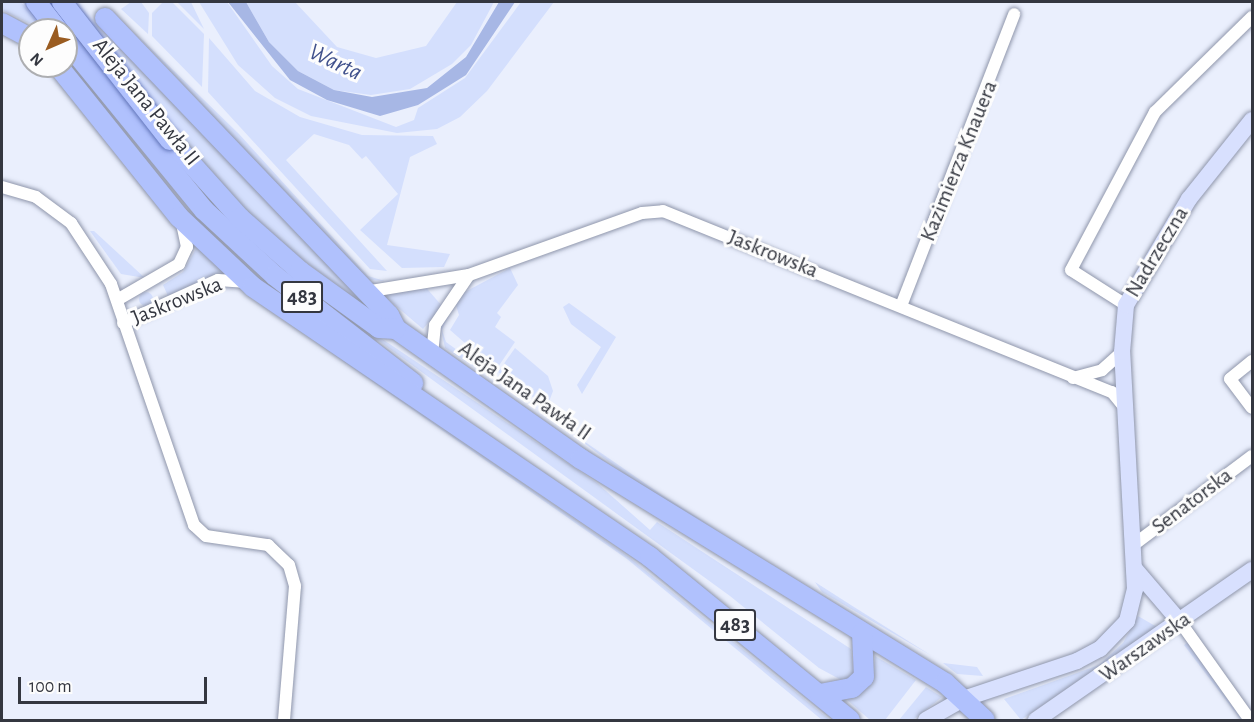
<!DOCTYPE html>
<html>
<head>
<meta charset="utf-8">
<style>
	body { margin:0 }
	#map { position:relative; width:1254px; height:722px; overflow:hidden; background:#eaeffd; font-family:"Alegreya Sans",sans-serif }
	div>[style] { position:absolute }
	.green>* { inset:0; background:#d4dffd }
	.round { border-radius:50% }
	.water>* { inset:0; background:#a7b7e5 }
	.roads { filter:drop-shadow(0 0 2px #8f96ab) drop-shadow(0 0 2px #8f96ab) }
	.street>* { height:12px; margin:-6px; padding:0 6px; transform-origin:6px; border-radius:6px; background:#fff }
	.secondary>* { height:16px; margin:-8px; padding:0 8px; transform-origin:8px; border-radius:8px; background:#d8e0fe }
	.primary>* { height:20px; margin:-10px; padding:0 10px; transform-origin:10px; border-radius:10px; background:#b0c1fd }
	.bridges { filter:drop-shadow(0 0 2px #6376ba) drop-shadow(0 0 2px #6376ba) }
	.primary-bridge>* { height:20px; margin:-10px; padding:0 10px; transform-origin:10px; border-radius:10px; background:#b0c1fd }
	span { translate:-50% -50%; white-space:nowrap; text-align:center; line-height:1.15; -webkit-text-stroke:6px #fdfdfd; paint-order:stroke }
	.shield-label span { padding:2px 4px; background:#fdfdfd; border:2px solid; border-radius:4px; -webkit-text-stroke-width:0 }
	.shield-label { font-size:21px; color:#343740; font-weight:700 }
	.street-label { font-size:22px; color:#343740 }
	.water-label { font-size:24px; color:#40518c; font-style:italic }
	.frame { position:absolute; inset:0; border:3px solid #343740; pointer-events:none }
	.north { position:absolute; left:18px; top:18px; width:60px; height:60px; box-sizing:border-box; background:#fdfdfd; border:2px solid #adaeb1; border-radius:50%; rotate:225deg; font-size:16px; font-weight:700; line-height:24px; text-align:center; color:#343740 }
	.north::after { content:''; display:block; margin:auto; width:21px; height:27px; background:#9a5c21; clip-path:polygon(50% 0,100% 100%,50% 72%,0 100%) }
	.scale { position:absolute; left:18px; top:677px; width:189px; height:27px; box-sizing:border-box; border:3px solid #343740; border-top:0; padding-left:8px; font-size:18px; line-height:21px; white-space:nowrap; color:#343740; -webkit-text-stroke:4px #fdfdfd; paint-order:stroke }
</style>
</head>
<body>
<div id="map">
	<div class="green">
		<div style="clip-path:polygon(2px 2px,21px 2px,43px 30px,2px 10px)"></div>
		<div style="clip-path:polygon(131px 2px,141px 2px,149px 13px,148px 34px,121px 9px)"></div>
		<div style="clip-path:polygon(163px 2px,172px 2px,204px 34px,202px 87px,152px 36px,152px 13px)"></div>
		<div style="clip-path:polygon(177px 2px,191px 2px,204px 29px)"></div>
		<div style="clip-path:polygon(199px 2px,227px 2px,272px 66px,298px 89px,396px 127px,414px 120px,418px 108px,465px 78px,521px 2px,554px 2px,487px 91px,460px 117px,437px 129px,397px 133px,311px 116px,275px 98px,238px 65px)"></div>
		<div style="clip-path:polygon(246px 2px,295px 2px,337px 47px,376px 58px,426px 46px,457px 2px,494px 2px,471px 45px,452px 64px,410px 89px,371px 95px,334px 90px,298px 71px,269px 42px)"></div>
		<div style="clip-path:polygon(133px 31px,239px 134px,368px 276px,385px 281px,367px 280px)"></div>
		<div style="clip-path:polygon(209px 38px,255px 91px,300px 117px,362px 135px,433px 136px,437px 144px,410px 157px,387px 245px,450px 254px,444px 267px,402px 268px,360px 230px,398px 194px,366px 156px,362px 159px,349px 145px,314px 134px,286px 160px,387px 271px,370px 269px,208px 92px)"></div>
		<div style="clip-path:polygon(118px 45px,388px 323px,260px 228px,177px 138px,112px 49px)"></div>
		<div style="clip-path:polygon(107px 72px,230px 220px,345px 314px,597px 483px,650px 530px,657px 522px,851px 649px,854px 677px,843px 681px,819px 668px,730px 596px,280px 269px,203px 197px)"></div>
		<div style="clip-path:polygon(90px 231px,94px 231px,145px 278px,121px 274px)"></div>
		<div style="clip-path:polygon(197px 247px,222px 271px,168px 296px,163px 285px,183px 272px)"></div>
		<div style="clip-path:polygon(510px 268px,518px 285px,497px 313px,501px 317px,495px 327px,515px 342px,496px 370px,450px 330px,459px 315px,455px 302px,463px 293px)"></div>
		<div style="clip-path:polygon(231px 283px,243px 289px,629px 557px,830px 720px,822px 720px,627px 559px)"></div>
		<div style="clip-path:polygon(423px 284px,442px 306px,423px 329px,383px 295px)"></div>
		<div class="round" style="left:139px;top:292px;width:14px;height:14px"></div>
		<div style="clip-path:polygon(569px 303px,616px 337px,582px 394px,577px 385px,601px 347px,571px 324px,563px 307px)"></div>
		<div style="clip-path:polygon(450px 313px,442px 330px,446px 342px,542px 411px,445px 348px,440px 325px)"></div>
		<div style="clip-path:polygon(515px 348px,548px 376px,553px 391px,547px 407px,498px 372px)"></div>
		<div style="clip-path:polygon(562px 426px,662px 495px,716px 529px,639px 485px)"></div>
		<div style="clip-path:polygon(815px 582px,854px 607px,932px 656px,822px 592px)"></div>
		<div style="clip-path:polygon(1138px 616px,1157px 627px,1021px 720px,1004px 699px,1099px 665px,1123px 643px)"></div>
		<div style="clip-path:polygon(1188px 642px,1241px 719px,1241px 720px,1184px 645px)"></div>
		<div style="clip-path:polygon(875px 656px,916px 680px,885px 720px,870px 720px,845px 698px,874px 676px)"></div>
		<div style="clip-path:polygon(943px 663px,977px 667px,983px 676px,957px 674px)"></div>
		<div style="clip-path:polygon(926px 687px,942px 697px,913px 720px,899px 720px)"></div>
	</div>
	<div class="water">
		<div style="clip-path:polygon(228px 2px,246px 2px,269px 42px,298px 71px,334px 90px,372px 97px,427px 88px,466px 57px,499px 2px,515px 2px,466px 75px,418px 105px,380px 116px,327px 100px,290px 80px)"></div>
	</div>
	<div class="roads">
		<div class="street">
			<div style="left:2px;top:187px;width:35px;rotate:16deg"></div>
			<div style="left:36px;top:197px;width:44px;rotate:36.6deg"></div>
			<div style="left:71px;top:223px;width:73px;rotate:56.7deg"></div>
			<div style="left:111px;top:284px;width:255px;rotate:71deg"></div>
			<div style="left:194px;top:525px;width:16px;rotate:43deg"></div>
			<div style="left:206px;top:536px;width:63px;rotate:8.3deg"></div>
			<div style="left:268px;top:545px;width:29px;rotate:44deg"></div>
			<div style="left:289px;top:565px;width:22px;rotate:74deg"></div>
			<div style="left:295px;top:586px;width:134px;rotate:94.7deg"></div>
			<div style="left:365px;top:292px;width:105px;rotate:-9.3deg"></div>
			<div style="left:469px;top:275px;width:184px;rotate:-19.7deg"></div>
			<div style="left:642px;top:213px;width:21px;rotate:-5deg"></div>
			<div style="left:663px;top:211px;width:484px;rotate:22deg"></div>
			<div style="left:1112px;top:392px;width:19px;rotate:51deg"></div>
			<div style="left:117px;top:300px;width:72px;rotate:-30.1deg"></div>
			<div style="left:179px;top:264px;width:19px;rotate:-65deg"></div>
			<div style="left:187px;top:247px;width:24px;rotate:-102deg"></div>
			<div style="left:1126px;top:305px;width:65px;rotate:-147.5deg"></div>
			<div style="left:1071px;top:270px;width:179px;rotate:-62deg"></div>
			<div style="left:1155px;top:112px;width:136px;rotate:-44.4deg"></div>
			<div style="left:901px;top:306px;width:313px;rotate:-68.8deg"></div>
			<div style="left:123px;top:323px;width:104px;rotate:-24.4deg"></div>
			<div style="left:218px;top:280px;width:26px;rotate:4deg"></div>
			<div style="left:432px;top:354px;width:29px;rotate:-84deg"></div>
			<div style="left:435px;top:325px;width:60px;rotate:-55.8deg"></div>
			<div style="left:1252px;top:361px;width:28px;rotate:141deg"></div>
			<div style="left:1230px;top:379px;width:36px;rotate:53deg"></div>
			<div style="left:1073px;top:378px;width:30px;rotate:-15deg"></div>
			<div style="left:1102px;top:370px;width:27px;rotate:-42deg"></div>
			<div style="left:1132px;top:546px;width:150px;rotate:-36.9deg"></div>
			<div style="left:1181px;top:623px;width:119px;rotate:54.6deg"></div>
		</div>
		<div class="secondary">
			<div style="left:1134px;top:568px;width:72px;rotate:49.5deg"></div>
			<div style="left:926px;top:720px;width:43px;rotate:-29.6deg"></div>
			<div style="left:963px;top:699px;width:120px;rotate:-18.4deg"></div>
			<div style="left:1077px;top:661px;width:26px;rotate:-28deg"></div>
			<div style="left:1100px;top:649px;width:39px;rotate:-46deg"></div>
			<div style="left:1127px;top:621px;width:33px;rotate:-76deg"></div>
			<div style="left:1135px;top:589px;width:237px;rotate:-93.1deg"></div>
			<div style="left:1122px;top:352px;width:47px;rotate:-85.1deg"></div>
			<div style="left:1126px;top:305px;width:123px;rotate:-59.3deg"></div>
			<div style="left:1189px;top:199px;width:101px;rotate:-51.4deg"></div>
			<div style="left:1036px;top:720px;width:263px;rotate:-34.8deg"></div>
		</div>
		<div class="primary">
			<div style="left:105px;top:18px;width:411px;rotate:46.3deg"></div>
			<div style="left:389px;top:315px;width:16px;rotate:63deg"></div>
			<div style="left:396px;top:329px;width:226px;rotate:35.1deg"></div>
			<div style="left:581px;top:459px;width:427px;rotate:31.6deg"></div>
			<div style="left:945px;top:683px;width:54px;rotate:42.8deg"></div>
			<div style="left:2px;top:23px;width:32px;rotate:28deg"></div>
			<div style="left:66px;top:41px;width:218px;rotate:50.8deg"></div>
			<div style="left:204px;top:210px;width:97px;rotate:42.9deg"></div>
			<div style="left:275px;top:276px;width:175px;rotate:37.8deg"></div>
			<div style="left:58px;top:66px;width:193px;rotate:51.3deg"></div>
			<div style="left:179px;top:217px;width:102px;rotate:43.4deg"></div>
			<div style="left:253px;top:287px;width:480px;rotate:34.2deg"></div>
			<div style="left:650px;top:557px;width:258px;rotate:39.2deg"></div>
			<div style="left:170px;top:140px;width:105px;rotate:48.1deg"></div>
			<div style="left:240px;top:218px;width:80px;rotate:41.5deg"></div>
			<div style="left:300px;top:271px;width:97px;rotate:35.8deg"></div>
			<div style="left:379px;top:328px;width:17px;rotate:3deg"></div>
			<div style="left:820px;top:694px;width:33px;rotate:-11deg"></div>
			<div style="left:852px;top:688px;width:16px;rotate:-43deg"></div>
			<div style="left:864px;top:677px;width:44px;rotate:-92.6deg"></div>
		</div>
	</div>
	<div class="bridges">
		<div class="primary-bridge">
			<div style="left:36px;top:2px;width:36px;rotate:52deg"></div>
			<div style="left:62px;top:2px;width:175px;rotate:52deg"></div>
		</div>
	</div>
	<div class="shield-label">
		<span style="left:302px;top:297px">483</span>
		<span style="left:735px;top:625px">483</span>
	</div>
	<div class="street-label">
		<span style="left:146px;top:102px;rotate:51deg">Aleja Jana Pawła II</span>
		<span style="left:959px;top:161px;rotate:-68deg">Kazimierza Knauera</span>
		<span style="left:1157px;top:252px;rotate:-59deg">Nadrzeczna</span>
		<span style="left:773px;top:254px;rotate:22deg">Jaskrowska</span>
		<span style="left:177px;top:301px;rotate:-22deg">Jaskrowska</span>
		<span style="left:525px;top:391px;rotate:35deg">Aleja Jana Pawła II</span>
		<span style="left:1192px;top:501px;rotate:-37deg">Senatorska</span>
		<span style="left:1145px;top:647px;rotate:-35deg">Warszawska</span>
	</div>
	<div class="water-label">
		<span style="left:335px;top:63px;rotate:25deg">Warta</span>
	</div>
	<div class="frame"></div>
	<div class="north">N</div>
	<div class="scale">100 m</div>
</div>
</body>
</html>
